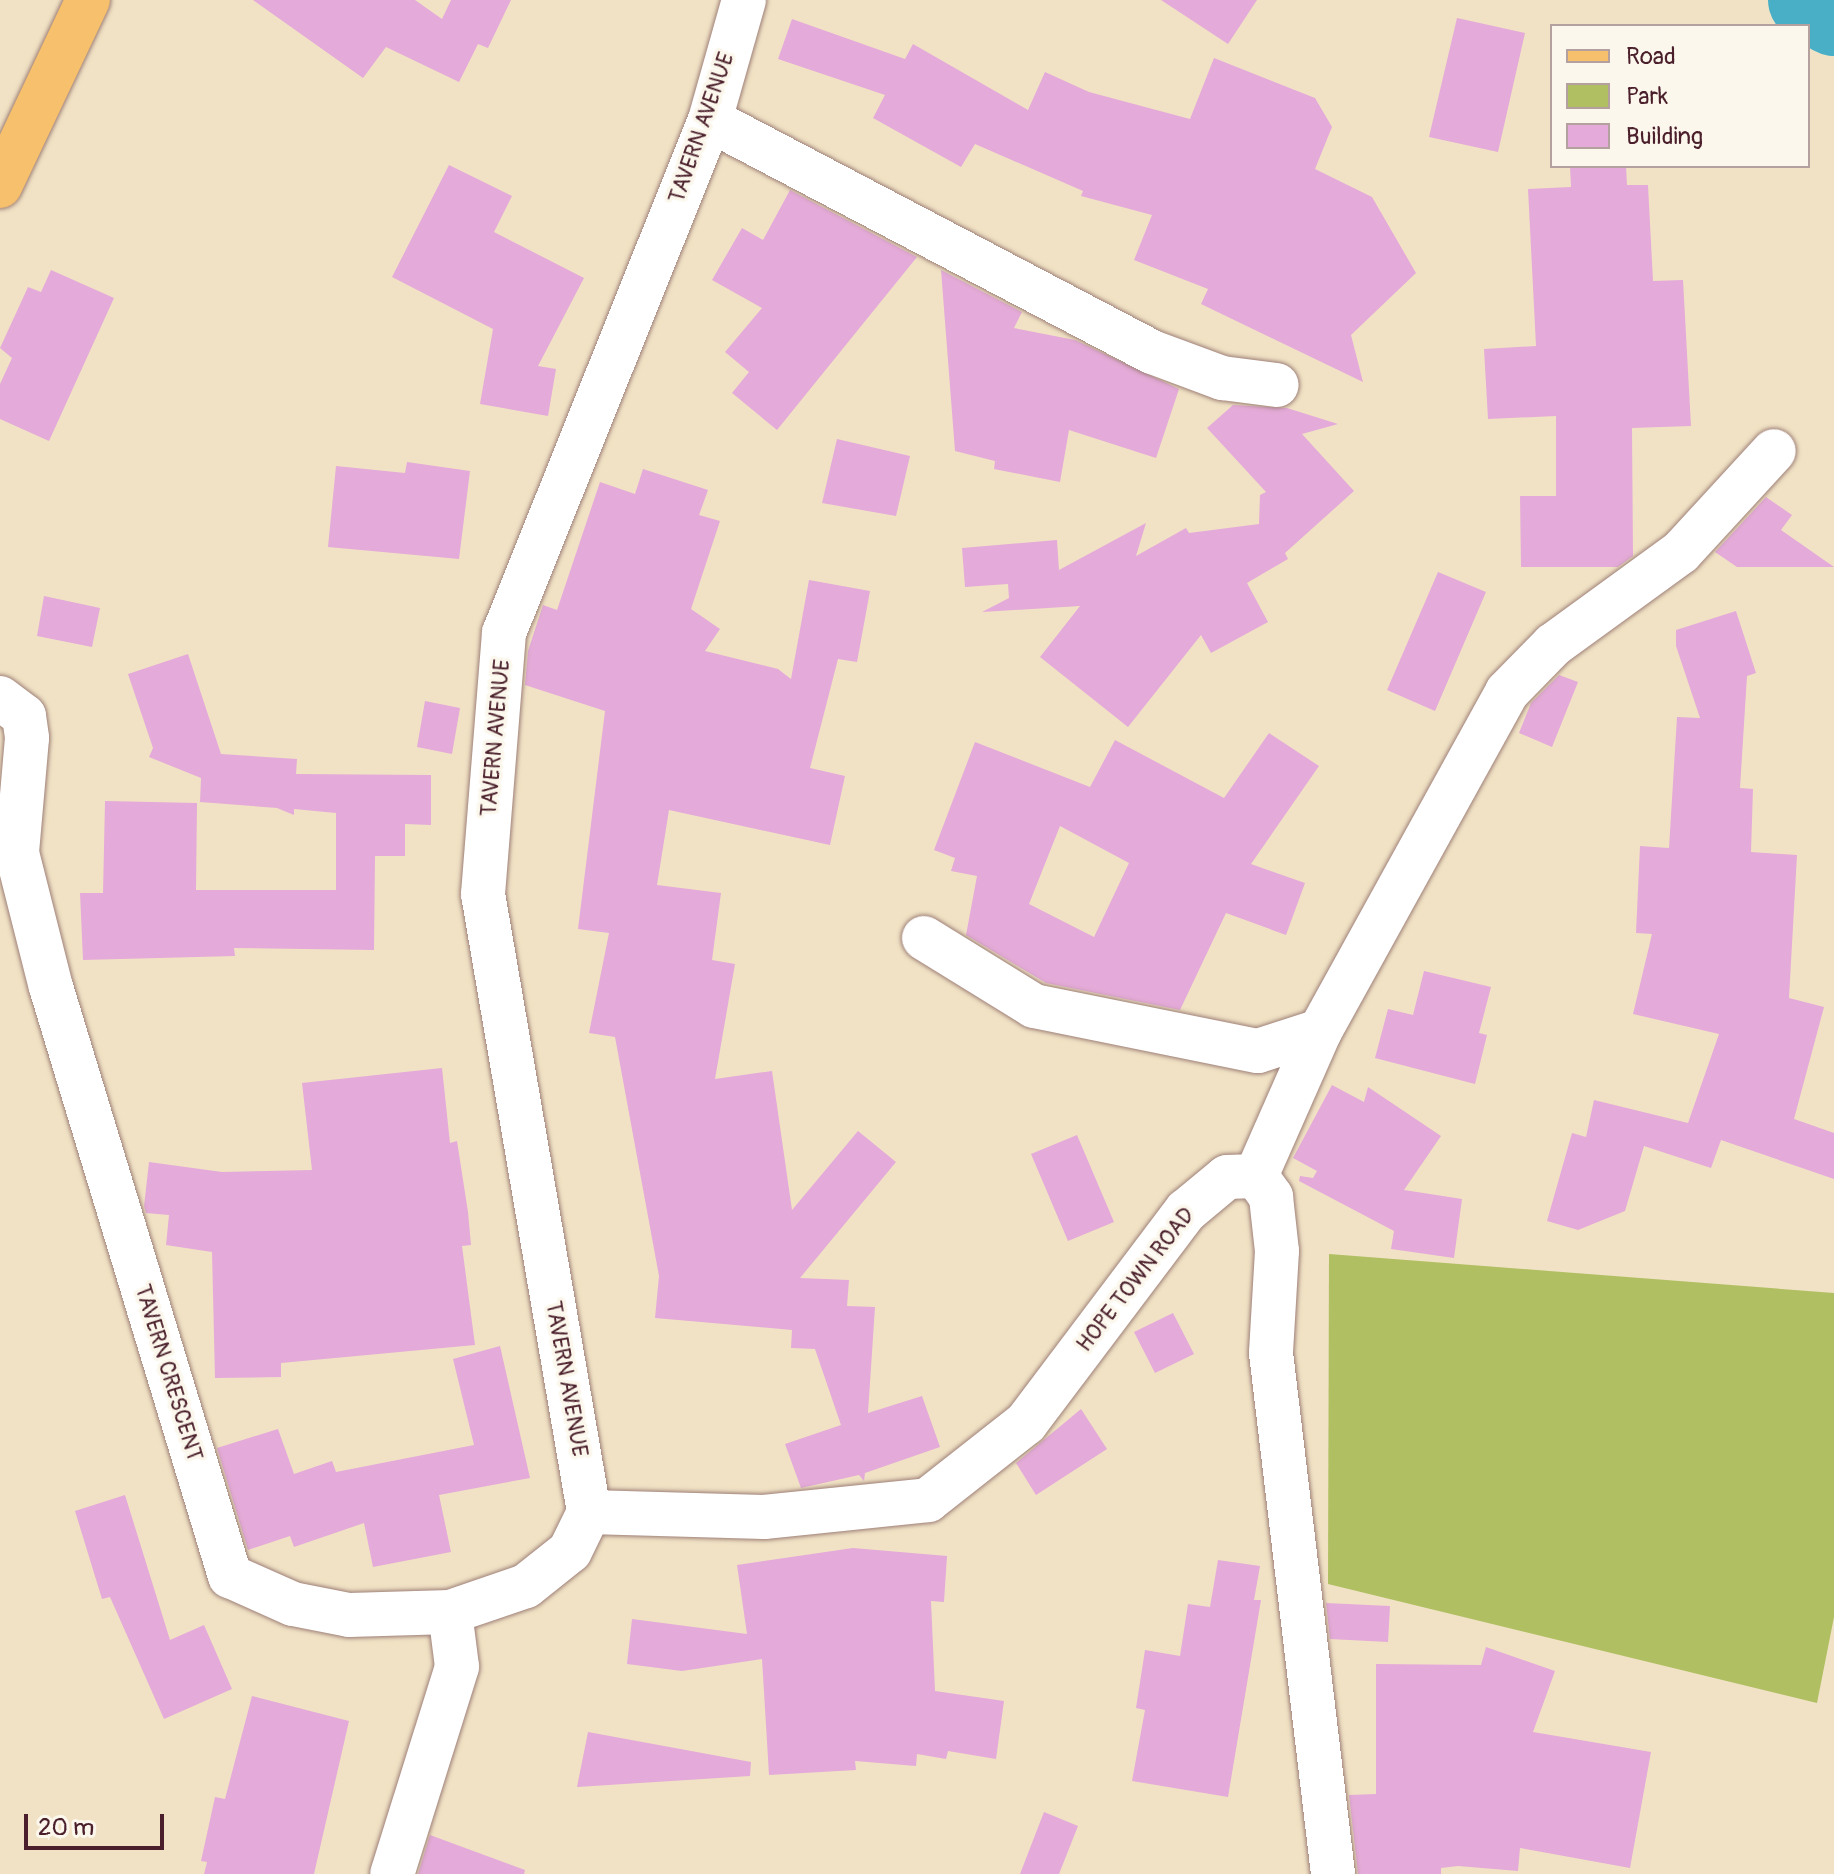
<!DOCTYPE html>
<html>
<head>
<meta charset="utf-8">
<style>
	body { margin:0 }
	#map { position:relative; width:1834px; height:1874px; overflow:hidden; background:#f1e2c5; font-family:Pangolin,sans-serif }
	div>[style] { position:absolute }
	.green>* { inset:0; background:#b0bf62 }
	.river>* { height:84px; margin:-42px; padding:0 42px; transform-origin:42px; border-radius:42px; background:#48afc7 }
	.building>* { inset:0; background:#e4aad9 }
	.roads { filter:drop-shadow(0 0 2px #9e8078) drop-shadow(0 0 2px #9e8078) }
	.minor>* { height:44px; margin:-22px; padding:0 22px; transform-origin:22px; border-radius:22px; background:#fff }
	.major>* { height:44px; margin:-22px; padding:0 22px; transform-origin:22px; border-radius:22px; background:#f7c06c }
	span { translate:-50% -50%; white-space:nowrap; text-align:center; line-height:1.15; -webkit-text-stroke:7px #fbf7ec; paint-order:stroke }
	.street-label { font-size:22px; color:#4a1f2b }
	.legend { position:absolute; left:1550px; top:24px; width:260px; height:144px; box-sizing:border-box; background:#fbf7ec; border:2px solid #b4a19f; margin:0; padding:10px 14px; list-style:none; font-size:24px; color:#4a1f2b }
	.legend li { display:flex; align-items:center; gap:16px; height:40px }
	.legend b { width:40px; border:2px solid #b4a19f }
	.scale { position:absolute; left:24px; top:1814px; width:140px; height:36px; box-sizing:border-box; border:4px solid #4a1f2b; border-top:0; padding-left:10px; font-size:24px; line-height:28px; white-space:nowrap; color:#4a1f2b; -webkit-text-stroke:6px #fbf7ec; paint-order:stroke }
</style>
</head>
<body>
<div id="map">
	<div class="green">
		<div style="clip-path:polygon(1329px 1254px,1834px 1293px,1834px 1617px,1817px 1703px,1328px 1584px)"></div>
	</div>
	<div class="river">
		<div style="left:1810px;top:0;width:28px;rotate:30deg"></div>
	</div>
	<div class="building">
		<div style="clip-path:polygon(253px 0,415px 0,442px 19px,451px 0,511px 0,488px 48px,478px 44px,459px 82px,386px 47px,363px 78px)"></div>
		<div style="clip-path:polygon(1161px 0,1257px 0,1228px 44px)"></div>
		<div style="clip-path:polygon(1457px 18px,1525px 33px,1498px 152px,1429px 137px)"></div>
		<div style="clip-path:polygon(792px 19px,905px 59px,913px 44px,1028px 110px,1045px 72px,1089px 92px,1190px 119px,1214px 58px,1315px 98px,1332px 127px,1315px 169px,1372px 197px,1416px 273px,1351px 335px,1363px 382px,1201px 304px,1208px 289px,1134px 260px,1152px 215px,1081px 196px,1083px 191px,975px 144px,961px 167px,873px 118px,885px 95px,778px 59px)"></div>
		<div style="clip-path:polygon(449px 165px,512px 196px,494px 232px,584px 278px,538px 366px,556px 369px,548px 416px,480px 404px,493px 329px,392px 277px)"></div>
		<div style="clip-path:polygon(1570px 166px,1626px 166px,1627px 185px,1648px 185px,1653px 281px,1683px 280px,1691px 426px,1632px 428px,1633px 556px,1618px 567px,1521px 567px,1520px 496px,1556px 496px,1556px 416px,1488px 419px,1484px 349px,1536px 346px,1528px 189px,1571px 187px)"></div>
		<div style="clip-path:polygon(790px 190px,917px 257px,777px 430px,732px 393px,749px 372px,725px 352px,762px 308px,712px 280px,742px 228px,763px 240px)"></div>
		<div style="clip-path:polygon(51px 270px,114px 298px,49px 441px,0 419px,0 384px,12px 358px,0 348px,28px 287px,41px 292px)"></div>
		<div style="clip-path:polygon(941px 270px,1022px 312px,1014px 328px,1075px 340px,1179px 389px,1156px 458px,1069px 430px,1060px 482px,994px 469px,995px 461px,955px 451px)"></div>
		<div style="clip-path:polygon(1233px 405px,1287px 408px,1338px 424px,1302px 434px,1354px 491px,1285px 553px,1288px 559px,1247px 583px,1268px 622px,1211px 653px,1201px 635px,1128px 727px,1040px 657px,1080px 606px,982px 612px,1009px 598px,1008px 584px,965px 587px,962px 548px,1057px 540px,1059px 570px,1146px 523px,1136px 556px,1186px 528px,1189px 533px,1259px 524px,1260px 495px,1266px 492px,1207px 428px)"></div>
		<div style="clip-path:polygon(837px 439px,910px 456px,896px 516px,822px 503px)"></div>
		<div style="clip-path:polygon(407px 462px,470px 471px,459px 559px,328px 547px,336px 466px,405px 473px)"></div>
		<div style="clip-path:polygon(643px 469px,708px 490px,699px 515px,720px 521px,691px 609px,720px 629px,705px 651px,778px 669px,791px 679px,809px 580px,870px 591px,857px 662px,838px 659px,810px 768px,845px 776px,830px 845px,669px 810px,657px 885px,721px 893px,712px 960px,735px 964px,715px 1079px,772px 1071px,792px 1210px,858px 1131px,896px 1162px,800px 1278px,849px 1280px,847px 1306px,875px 1307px,868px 1413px,922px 1396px,940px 1447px,865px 1473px,864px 1481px,859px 1475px,801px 1488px,785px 1444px,841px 1425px,815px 1349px,791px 1348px,792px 1330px,655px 1318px,659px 1276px,615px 1037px,589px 1033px,609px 933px,578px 929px,605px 711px,525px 685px,528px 651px,543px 605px,557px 610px,600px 482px,635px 494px)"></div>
		<div style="clip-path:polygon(1766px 497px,1792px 515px,1781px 530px,1834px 567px,1737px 567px,1715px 552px)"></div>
		<div style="clip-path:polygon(1438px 572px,1486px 592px,1435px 711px,1387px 690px)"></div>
		<div style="clip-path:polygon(44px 596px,100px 608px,92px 647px,37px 636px)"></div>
		<div style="clip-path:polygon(1736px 611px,1756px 673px,1747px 676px,1740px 788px,1753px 789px,1751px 852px,1797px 855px,1789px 998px,1824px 1007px,1794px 1119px,1834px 1133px,1834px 1179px,1721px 1140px,1711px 1168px,1644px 1146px,1625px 1211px,1578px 1230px,1547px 1221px,1572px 1133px,1586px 1137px,1594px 1100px,1688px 1123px,1719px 1034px,1633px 1014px,1652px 934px,1636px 933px,1640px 846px,1669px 848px,1677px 717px,1700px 718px,1676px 646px,1676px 630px)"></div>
		<div style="clip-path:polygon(188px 654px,221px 754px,297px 759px,296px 774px,431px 775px,431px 825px,405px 824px,405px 856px,375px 856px,374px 950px,234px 948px,235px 956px,83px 960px,80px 893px,103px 893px,105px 801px,197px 803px,196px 890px,336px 890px,336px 813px,294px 809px,294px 815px,277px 808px,200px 802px,201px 778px,149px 757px,153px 748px,128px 674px)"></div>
		<div style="clip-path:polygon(1559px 675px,1578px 682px,1552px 747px,1519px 733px,1531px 703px)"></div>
		<div style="clip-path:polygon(425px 701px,460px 708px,452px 754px,417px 747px)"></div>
		<div style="clip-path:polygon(evenodd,1269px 733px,1319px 766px,1251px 864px,1305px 883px,1286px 935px,1226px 913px,1180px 1010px,1046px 983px,966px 935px,977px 876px,951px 871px,955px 858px,934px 850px,975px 742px,1090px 787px,1115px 740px,1224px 798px,1269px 733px,1060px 826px,1129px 863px,1094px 937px,1029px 904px,1060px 826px)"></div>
		<div style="clip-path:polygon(1424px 971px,1491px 987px,1479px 1033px,1487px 1035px,1475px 1084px,1375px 1058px,1388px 1009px,1413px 1015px)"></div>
		<div style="clip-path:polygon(442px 1068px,450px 1143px,457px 1141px,468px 1212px,471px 1245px,462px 1246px,475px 1345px,281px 1363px,281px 1377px,215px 1378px,212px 1252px,166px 1245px,169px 1215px,146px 1213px,144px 1206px,149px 1162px,222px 1172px,312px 1170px,302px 1083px)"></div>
		<div style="clip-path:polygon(1332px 1085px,1364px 1102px,1368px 1087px,1441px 1136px,1404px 1190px,1462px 1199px,1454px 1258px,1391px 1249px,1394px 1231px,1299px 1181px,1300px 1176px,1313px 1178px,1317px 1171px,1293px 1158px)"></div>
		<div style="clip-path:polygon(1077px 1135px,1114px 1222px,1068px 1241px,1031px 1154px)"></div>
		<div style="clip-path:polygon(1173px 1313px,1194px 1354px,1155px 1373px,1134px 1332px)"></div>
		<div style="clip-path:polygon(500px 1346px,530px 1478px,439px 1495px,451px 1552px,373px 1567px,364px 1523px,294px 1547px,290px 1536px,248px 1550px,217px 1448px,278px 1429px,294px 1474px,332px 1461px,336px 1472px,474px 1445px,453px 1359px)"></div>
		<div style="clip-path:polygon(1081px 1409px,1107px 1449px,1036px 1495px,1016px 1463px)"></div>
		<div style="clip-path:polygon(125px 1495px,170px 1640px,204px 1625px,232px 1689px,164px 1719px,110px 1597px,102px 1599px,75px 1511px)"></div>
		<div style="clip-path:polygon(853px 1548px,947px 1556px,944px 1602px,931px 1601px,935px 1691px,1004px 1701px,996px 1759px,948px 1751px,946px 1759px,917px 1754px,916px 1766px,855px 1761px,856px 1770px,769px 1775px,762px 1659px,682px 1671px,627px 1664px,632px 1619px,747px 1634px,737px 1565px)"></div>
		<div style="clip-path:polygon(1218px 1560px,1260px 1566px,1254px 1600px,1261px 1600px,1228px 1797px,1132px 1781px,1145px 1710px,1136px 1708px,1145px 1650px,1180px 1656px,1188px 1604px,1210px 1607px)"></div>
		<div style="clip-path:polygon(1326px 1603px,1390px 1606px,1388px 1642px,1330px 1639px)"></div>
		<div style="clip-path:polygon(1486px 1647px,1555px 1671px,1533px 1732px,1651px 1752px,1630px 1868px,1520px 1848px,1518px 1871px,1458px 1866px,1441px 1868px,1441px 1874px,1358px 1874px,1349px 1795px,1376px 1794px,1376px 1664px,1481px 1665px)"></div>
		<div style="clip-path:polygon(252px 1696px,349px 1721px,314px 1874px,204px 1874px,207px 1862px,201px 1861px,215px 1797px,225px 1799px)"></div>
		<div style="clip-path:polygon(588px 1732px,751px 1762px,750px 1776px,577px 1787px)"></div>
		<div style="clip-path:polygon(1044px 1812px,1078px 1826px,1059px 1874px,1020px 1874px)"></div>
		<div style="clip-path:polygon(430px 1835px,525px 1870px,524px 1874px,418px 1874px)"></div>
	</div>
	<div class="roads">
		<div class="minor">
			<div style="left:710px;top:120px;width:499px;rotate:27.7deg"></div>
			<div style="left:1152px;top:352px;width:75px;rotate:20.4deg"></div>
			<div style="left:1222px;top:378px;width:55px;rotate:7.3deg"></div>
			<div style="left:0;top:698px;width:30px;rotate:37deg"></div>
			<div style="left:24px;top:716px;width:22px;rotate:82deg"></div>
			<div style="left:27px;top:738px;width:115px;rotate:95deg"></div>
			<div style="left:17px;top:853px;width:138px;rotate:75.8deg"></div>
			<div style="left:51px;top:987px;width:616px;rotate:73.1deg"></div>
			<div style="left:230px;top:1576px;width:69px;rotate:24deg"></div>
			<div style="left:293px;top:1604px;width:57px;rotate:11.1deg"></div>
			<div style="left:349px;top:1615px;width:101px;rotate:-1.7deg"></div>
			<div style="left:450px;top:1612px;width:55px;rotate:82.7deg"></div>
			<div style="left:457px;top:1667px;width:217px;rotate:107.4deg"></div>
			<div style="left:924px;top:938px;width:129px;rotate:31.7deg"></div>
			<div style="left:1034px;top:1006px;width:228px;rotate:11.4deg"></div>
			<div style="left:1258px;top:1051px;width:65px;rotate:-17.9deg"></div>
			<div style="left:1256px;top:1176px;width:158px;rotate:-66.2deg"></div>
			<div style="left:1320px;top:1031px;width:387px;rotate:-61.1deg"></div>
			<div style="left:1507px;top:692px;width:66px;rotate:-45.6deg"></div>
			<div style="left:1553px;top:645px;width:158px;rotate:-36deg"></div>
			<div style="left:1681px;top:552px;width:137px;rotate:-47.4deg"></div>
			<div style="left:589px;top:1512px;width:627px;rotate:-99.73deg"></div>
			<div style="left:483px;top:894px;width:262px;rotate:-85.4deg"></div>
			<div style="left:504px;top:633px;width:553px;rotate:-68.12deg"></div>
			<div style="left:710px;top:120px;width:125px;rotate:-74.2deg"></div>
			<div style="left:450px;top:1612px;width:80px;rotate:-18.9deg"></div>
			<div style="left:526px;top:1586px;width:56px;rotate:-38.5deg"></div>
			<div style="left:570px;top:1551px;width:43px;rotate:-64deg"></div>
			<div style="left:589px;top:1512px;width:175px;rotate:1.6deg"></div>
			<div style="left:764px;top:1517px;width:165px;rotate:-5.9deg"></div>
			<div style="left:928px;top:1500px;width:125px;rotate:-38.2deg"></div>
			<div style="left:1026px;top:1423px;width:266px;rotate:-53deg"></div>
			<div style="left:1186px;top:1211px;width:53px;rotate:-39.7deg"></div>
			<div style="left:1227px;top:1177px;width:29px;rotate:-2deg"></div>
			<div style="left:1256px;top:1176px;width:26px;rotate:54deg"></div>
			<div style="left:1271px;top:1197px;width:54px;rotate:83.7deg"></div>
			<div style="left:1277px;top:1251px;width:102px;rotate:93.4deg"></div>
			<div style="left:1271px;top:1353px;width:525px;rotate:83.21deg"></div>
		</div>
		<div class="major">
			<div style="left:0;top:186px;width:206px;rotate:-64.7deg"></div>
		</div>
	</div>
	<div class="street-label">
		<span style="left:702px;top:128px;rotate:-71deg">TAVERN AVENUE</span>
		<span style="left:496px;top:738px;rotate:-85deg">TAVERN AVENUE</span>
		<span style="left:1136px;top:1280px;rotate:-52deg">HOPE TOWN ROAD</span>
		<span style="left:168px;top:1373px;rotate:73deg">TAVERN CRESCENT</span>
		<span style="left:566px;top:1379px;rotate:80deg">TAVERN AVENUE</span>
	</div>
	<ul class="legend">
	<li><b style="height:10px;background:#f7c06c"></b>Road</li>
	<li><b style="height:22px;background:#b0bf62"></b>Park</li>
	<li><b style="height:22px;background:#e4aad9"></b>Building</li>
	</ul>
	<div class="scale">20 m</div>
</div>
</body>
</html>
